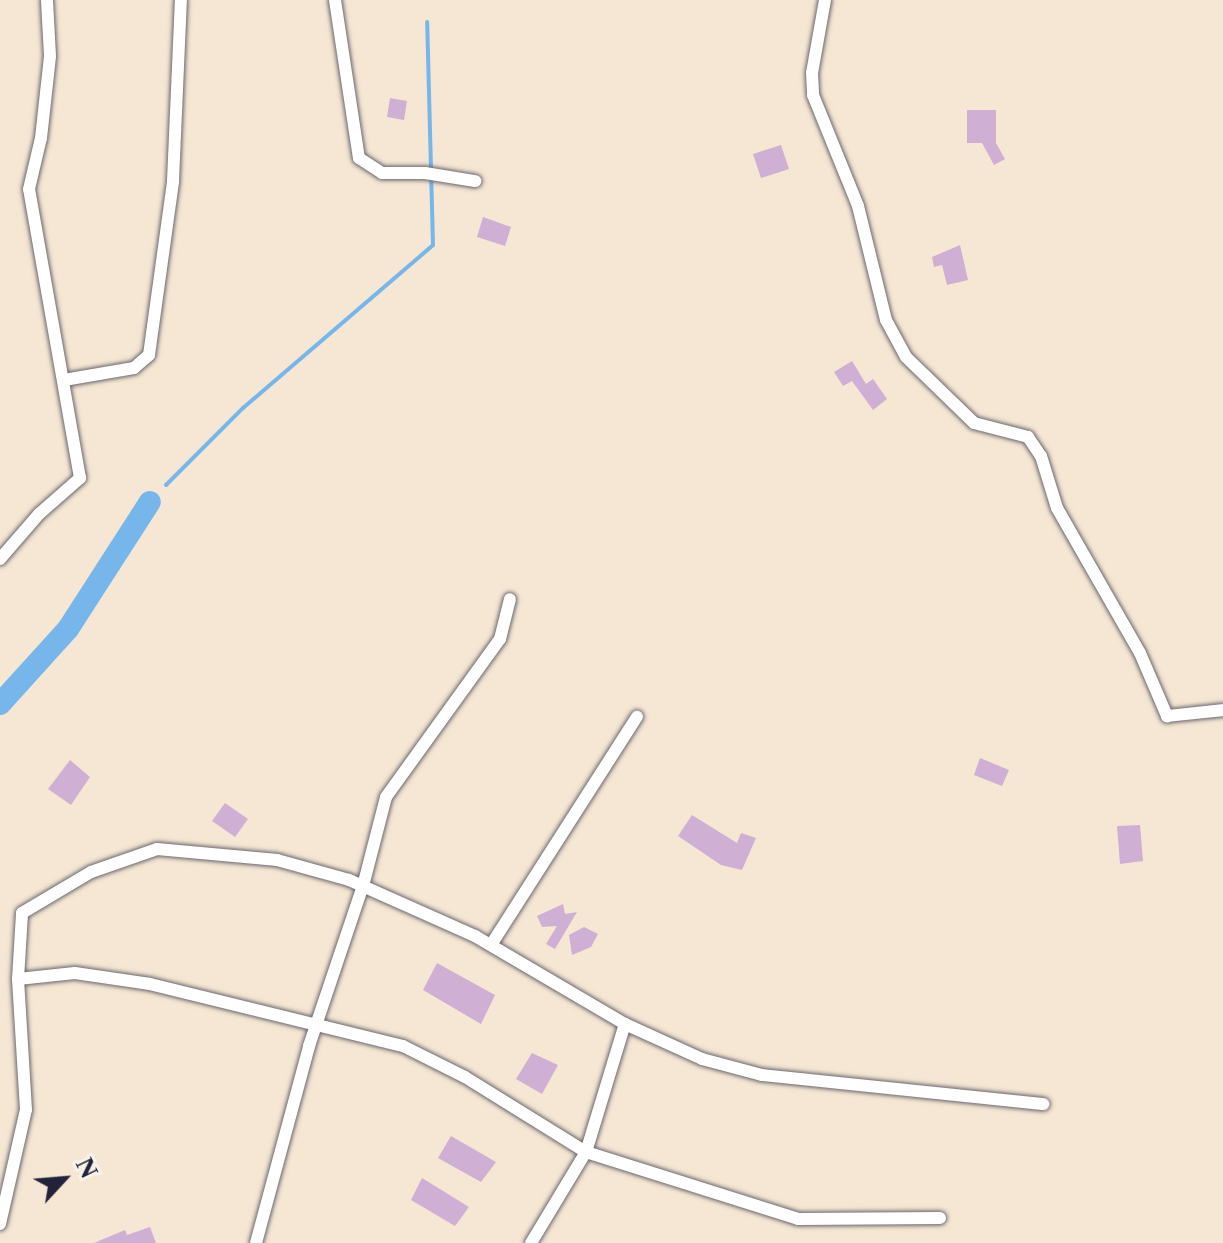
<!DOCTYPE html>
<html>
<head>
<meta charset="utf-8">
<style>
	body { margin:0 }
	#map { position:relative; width:1223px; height:1243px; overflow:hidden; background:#f5e7d3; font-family:"Libre Caslon Text",serif }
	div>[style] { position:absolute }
	.stream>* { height:4px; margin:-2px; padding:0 2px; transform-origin:2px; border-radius:2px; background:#77b6eb }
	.river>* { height:22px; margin:-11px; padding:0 11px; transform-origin:11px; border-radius:11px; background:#77b6eb }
	.building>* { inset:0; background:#d0afd4 }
	.roads { filter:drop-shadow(0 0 2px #6c6770) drop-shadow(0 0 2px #6c6770) }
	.minor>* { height:12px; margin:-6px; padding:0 6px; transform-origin:6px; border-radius:6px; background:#fff }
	span { translate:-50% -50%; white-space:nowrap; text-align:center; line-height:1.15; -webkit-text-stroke:7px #f7f3e8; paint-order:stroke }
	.north { position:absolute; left:24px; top:1139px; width:80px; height:80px; -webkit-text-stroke:6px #f7f3e8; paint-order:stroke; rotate:64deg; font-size:22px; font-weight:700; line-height:32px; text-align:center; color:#22223b }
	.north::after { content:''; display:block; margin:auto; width:28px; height:36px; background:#22223b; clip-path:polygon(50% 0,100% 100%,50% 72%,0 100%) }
</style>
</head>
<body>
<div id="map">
	<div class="stream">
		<div style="left:166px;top:485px;width:109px;rotate:-45deg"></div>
		<div style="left:243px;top:408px;width:250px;rotate:-40.6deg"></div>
		<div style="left:433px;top:245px;width:223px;rotate:-91.5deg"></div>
	</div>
	<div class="river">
		<div style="left:0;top:704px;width:101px;rotate:-47.8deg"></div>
		<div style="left:68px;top:629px;width:151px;rotate:-57.2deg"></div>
	</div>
	<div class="building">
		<div style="clip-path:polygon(390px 98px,407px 101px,404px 120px,387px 117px)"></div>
		<div style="clip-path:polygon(967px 110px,996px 110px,996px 143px,1005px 159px,994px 165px,982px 143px,967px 143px)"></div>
		<div style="clip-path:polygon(781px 145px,789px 169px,761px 178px,753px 154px)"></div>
		<div style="clip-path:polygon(483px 217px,511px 227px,505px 246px,477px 237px)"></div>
		<div style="clip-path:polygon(960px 245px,968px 280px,947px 285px,942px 265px,934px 267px,932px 257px)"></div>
		<div style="clip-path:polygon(852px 361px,866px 384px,873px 379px,887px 399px,873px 410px,852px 381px,843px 386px,834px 372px)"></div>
		<div style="clip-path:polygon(980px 758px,1009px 770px,1002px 786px,974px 775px)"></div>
		<div style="clip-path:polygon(70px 760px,90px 777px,71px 805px,48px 789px)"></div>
		<div style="clip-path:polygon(225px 803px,248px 819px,235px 837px,212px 821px)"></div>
		<div style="clip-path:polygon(692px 815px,737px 843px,741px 833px,756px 838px,742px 870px,721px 865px,678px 836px)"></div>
		<div style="clip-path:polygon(1140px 825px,1143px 861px,1120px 864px,1117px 826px)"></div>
		<div style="clip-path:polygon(563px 904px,565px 914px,577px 912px,555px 949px,546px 944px,557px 926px,542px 927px,537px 916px)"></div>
		<div style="clip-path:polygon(584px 927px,598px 934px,591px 947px,572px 955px,569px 935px)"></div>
		<div style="clip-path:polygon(437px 963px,495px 995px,481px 1024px,423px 990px)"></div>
		<div style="clip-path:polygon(532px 1053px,558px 1065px,542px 1094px,516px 1079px)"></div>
		<div style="clip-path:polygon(451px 1136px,496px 1162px,481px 1182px,438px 1158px)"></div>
		<div style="clip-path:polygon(422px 1178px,469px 1207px,455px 1226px,411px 1200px)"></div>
		<div style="clip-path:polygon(150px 1227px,156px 1243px,94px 1243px,125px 1230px,127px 1235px)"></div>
	</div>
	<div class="roads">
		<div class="minor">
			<div style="left:335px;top:0;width:160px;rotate:81.4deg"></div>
			<div style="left:359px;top:158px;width:27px;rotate:33deg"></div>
			<div style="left:382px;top:173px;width:43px"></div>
			<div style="left:425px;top:173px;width:51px;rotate:9.1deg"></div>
			<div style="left:825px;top:0;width:74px;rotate:100.1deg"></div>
			<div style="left:812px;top:73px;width:22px;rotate:87deg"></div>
			<div style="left:813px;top:95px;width:120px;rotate:67.9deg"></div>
			<div style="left:858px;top:206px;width:117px;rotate:76.2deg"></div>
			<div style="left:886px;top:320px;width:42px;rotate:61.6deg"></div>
			<div style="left:906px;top:357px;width:95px;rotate:44.1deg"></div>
			<div style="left:974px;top:423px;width:56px;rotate:14.5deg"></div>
			<div style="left:1028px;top:437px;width:23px;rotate:56deg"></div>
			<div style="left:1041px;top:456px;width:54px;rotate:72.9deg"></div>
			<div style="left:1057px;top:508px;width:167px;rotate:60.2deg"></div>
			<div style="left:1140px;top:653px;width:69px;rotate:66.8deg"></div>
			<div style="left:1167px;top:716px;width:56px;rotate:-6.1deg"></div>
			<div style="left:64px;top:380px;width:71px;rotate:-9.7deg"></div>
			<div style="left:134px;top:368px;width:20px;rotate:-41deg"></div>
			<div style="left:149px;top:355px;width:176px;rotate:-82.1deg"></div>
			<div style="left:173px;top:181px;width:181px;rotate:-87.5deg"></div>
			<div style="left:0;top:559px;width:60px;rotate:-49.1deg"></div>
			<div style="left:39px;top:514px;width:55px;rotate:-41.3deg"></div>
			<div style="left:80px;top:478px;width:293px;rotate:-100deg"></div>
			<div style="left:29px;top:189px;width:52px;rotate:-76.8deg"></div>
			<div style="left:41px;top:138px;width:82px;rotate:-83.7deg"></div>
			<div style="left:50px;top:56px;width:56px;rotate:-93.1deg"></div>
			<div style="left:491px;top:945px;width:271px;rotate:-57.4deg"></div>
			<div style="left:18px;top:979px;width:57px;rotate:-6deg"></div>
			<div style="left:75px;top:973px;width:76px;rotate:8.3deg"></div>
			<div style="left:150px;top:984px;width:260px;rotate:13.8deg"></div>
			<div style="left:403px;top:1046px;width:69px;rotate:26.6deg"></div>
			<div style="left:465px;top:1077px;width:142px;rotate:31.8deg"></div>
			<div style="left:586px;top:1152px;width:222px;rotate:17.5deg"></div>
			<div style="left:798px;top:1219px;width:142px;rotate:-0.4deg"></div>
			<div style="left:0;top:1224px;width:117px;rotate:-77.2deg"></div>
			<div style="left:26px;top:1110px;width:131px;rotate:-93.5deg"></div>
			<div style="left:18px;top:979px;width:66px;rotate:-86.5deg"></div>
			<div style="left:22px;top:913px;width:80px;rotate:-30.7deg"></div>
			<div style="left:91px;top:872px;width:70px;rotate:-19.2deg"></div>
			<div style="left:157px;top:849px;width:121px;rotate:5.2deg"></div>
			<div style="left:277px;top:860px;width:75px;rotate:15.5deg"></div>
			<div style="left:349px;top:880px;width:138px;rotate:24deg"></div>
			<div style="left:475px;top:936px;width:174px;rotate:30.4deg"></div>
			<div style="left:625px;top:1024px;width:85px;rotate:24.4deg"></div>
			<div style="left:702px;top:1059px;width:62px;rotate:14.9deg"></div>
			<div style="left:762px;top:1075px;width:283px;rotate:5.9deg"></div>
			<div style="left:256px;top:1243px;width:204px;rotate:-74.9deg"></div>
			<div style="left:309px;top:1046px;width:169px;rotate:-71.4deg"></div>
			<div style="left:363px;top:886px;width:92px;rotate:-75.5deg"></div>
			<div style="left:386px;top:797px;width:195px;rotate:-54.2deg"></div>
			<div style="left:500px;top:639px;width:41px;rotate:-76deg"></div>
			<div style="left:531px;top:1243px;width:106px;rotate:-58.9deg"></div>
			<div style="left:586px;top:1152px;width:134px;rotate:-73.1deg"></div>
		</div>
	</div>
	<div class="north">N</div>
</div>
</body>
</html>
